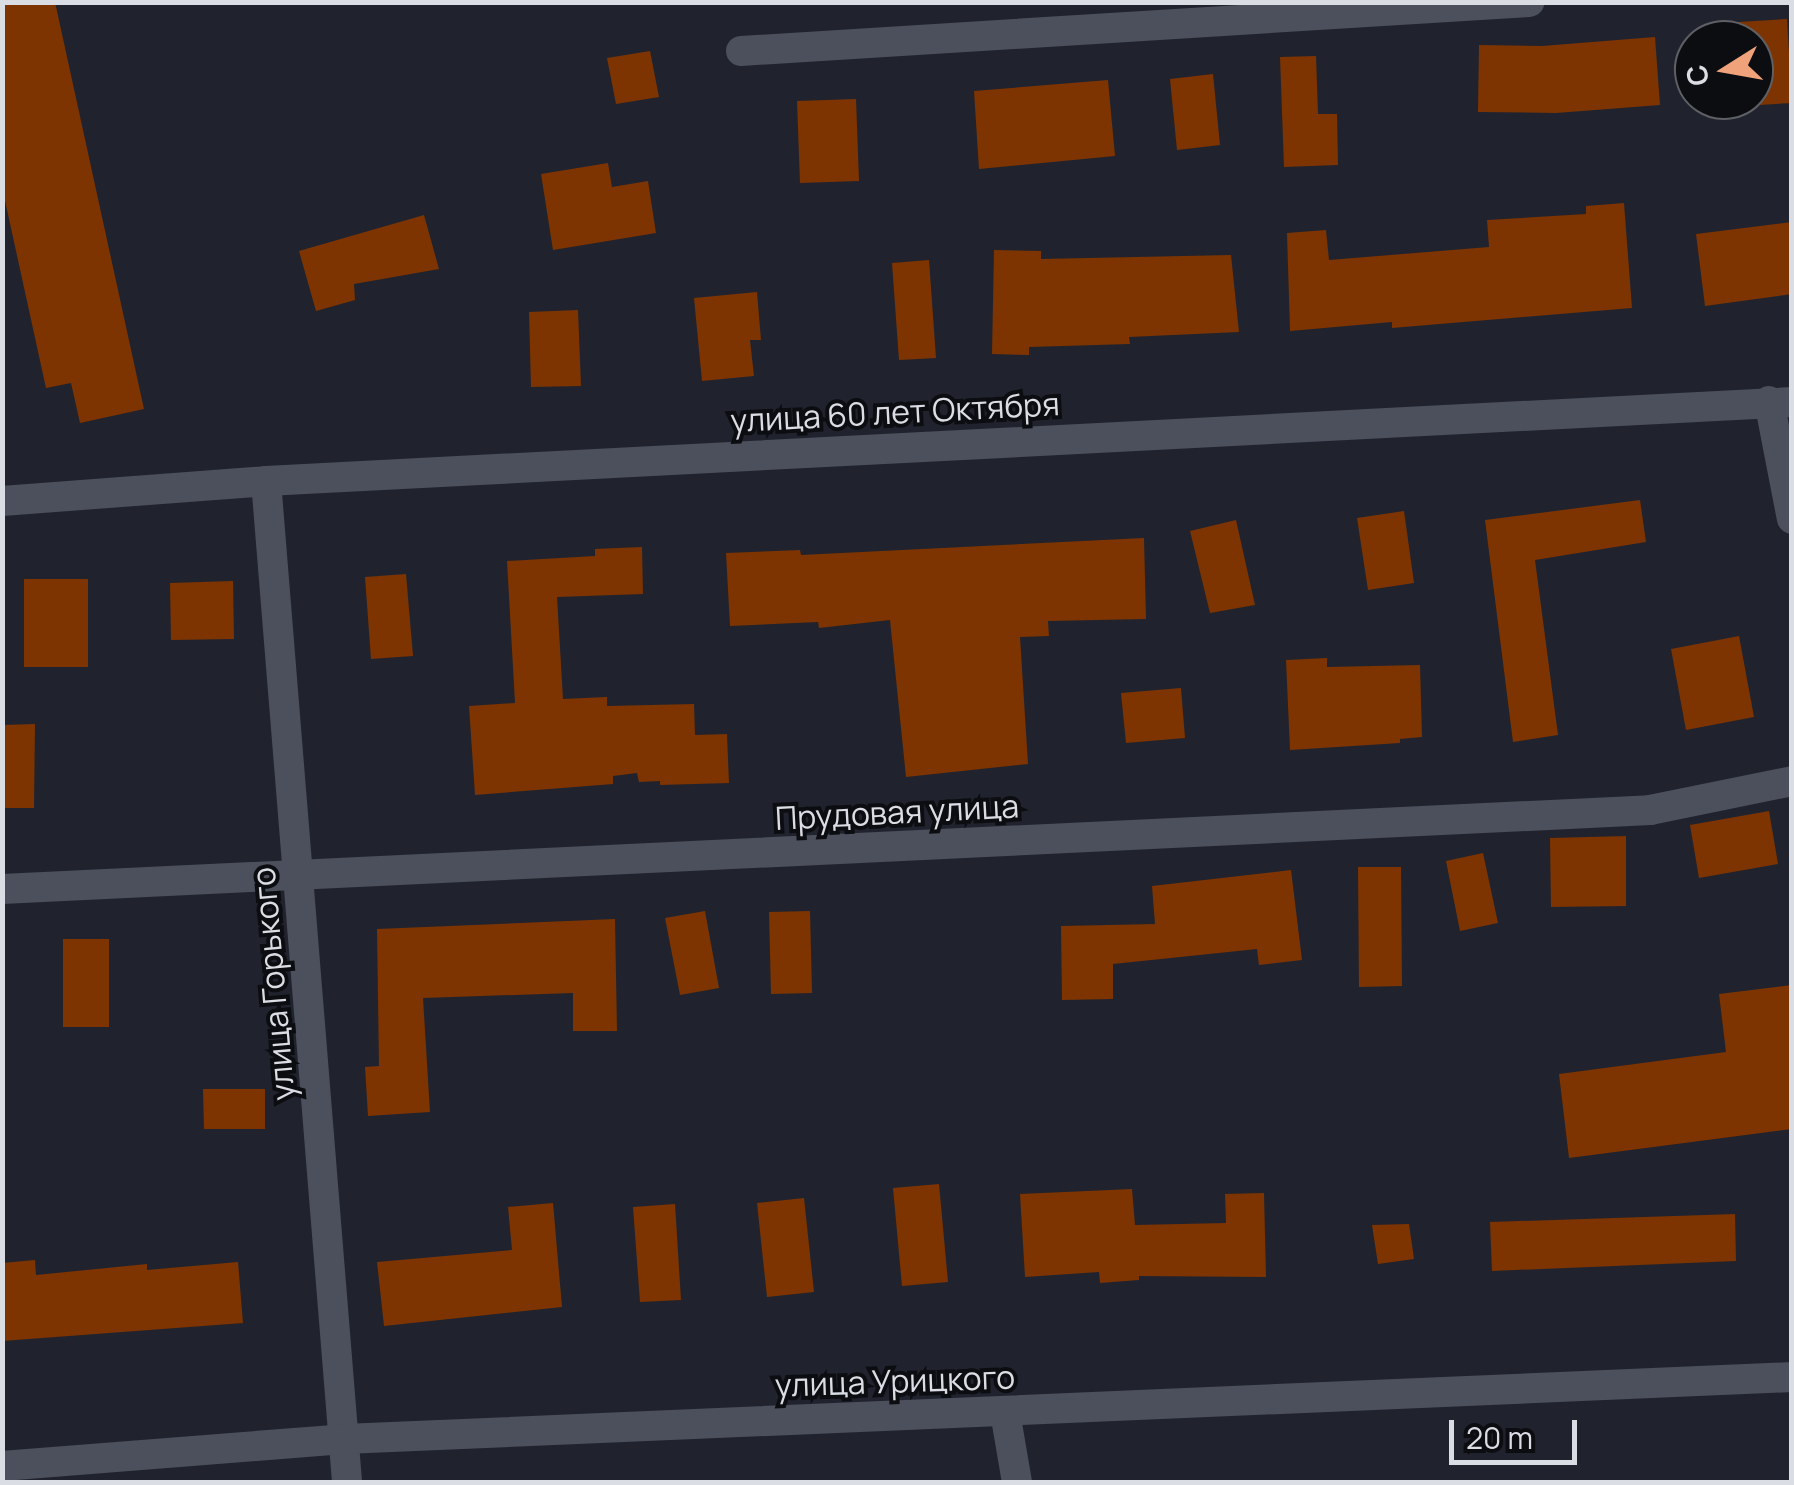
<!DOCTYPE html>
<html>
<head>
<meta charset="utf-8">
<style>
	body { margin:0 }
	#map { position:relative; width:1794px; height:1485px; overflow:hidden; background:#20232e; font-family:Manrope,sans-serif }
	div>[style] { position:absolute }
	.building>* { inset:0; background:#7d3400 }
	.minor>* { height:30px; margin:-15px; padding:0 15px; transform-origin:15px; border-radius:15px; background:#4c505c }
	.tertiary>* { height:30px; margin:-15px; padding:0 15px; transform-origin:15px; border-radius:15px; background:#4c505c }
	span { translate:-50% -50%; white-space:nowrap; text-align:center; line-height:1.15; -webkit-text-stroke:8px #0b0d11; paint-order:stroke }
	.street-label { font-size:32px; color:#dadde4 }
	.frame { position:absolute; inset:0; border:5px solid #dadde4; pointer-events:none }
	.north { position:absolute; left:1674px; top:20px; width:100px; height:100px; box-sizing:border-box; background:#0b0d11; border:2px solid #5e6065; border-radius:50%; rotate:259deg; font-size:28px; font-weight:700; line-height:40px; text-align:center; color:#dadde4 }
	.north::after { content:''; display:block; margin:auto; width:35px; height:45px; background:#f0a27a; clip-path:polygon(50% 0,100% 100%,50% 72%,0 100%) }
	.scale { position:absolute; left:1449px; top:1420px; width:128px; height:45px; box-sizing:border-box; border:5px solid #dadde4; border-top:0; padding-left:12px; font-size:30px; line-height:35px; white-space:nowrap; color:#dadde4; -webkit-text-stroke:8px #0b0d11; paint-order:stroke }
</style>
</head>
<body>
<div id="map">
	<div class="building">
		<div style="clip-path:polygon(2px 2px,55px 2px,144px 409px,80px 423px,71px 383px,46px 388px,2px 187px)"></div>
		<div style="clip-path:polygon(1787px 19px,1792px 103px,1743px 106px,1743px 100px,1754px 100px,1754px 40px,1739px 40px,1738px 22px)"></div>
		<div style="clip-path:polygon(1655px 37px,1660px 105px,1556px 113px,1478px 112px,1479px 45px,1542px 46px)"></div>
		<div style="clip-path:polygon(650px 51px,659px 97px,616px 104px,607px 58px)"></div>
		<div style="clip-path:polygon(1316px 56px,1318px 114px,1337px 114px,1338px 165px,1284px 167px,1280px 57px)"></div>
		<div style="clip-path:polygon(1213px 74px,1220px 145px,1177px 150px,1170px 79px)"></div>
		<div style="clip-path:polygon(1108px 80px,1115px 156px,979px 169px,974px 91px)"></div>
		<div style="clip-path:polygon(856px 99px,859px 181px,800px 183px,797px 101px)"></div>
		<div style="clip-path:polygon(608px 163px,612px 187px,648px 181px,656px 233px,553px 250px,541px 174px)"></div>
		<div style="clip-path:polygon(1624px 203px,1632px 308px,1392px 328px,1392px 322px,1290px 331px,1287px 233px,1326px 230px,1329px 260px,1489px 247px,1487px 220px,1586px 214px,1586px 206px)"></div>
		<div style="clip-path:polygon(424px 215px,439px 269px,354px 284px,355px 300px,316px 311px,299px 251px)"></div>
		<div style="clip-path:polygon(1792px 222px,1792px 294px,1705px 306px,1696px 234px)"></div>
		<div style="clip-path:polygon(994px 250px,1041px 251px,1041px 259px,1231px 255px,1239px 332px,1129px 337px,1130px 344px,1029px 347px,1029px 355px,992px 354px)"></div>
		<div style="clip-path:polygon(929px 260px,936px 358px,899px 360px,892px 263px)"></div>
		<div style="clip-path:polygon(757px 292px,761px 340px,750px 340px,754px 376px,702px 381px,694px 298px)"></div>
		<div style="clip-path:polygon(578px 310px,581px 386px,531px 387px,529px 312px)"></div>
		<div style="clip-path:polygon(1640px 500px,1646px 542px,1535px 560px,1558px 735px,1513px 742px,1485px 520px)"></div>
		<div style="clip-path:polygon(1404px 511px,1414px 583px,1368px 590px,1357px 518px)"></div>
		<div style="clip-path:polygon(1236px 520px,1255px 605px,1210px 613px,1190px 531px)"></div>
		<div style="clip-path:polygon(1144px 538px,1146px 619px,1048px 621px,1049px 636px,1020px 637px,1028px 764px,906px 777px,890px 620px,819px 628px,818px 622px,730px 626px,726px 553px,800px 550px,801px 555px)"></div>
		<div style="clip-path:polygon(642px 547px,643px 594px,557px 597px,563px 699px,607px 697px,607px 706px,694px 704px,695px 735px,727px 734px,729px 783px,660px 785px,660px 781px,639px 782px,637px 773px,613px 776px,613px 784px,475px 795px,469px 706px,515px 703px,507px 561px,595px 556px,595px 549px)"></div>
		<div style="clip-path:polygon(406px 574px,413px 656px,371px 659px,365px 577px)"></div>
		<div style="clip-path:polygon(24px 579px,88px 579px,88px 667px,24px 667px)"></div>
		<div style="clip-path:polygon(233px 581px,234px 639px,171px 640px,170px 583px)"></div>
		<div style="clip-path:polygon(1739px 636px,1754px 717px,1686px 730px,1671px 649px)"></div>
		<div style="clip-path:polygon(1327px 658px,1327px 667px,1420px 665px,1422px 737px,1400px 739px,1400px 743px,1290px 750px,1286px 660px)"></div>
		<div style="clip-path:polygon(1181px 688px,1185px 738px,1126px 743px,1121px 693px)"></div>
		<div style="clip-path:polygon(35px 724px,34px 808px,2px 808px,2px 725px)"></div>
		<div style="clip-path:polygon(1769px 811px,1778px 864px,1699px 878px,1690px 825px)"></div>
		<div style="clip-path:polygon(1626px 836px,1626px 906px,1551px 907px,1550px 838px)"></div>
		<div style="clip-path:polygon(1483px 853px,1498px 923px,1460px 931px,1446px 861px)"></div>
		<div style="clip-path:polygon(1358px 867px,1401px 867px,1402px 986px,1359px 987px)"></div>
		<div style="clip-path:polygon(1291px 870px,1302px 960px,1259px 965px,1257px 949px,1113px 964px,1113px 999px,1062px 1000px,1061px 926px,1155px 924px,1152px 886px)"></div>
		<div style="clip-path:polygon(705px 911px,719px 988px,680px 995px,665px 918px)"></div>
		<div style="clip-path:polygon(810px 911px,812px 993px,771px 994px,769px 912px)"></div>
		<div style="clip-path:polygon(615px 919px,617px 1031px,573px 1031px,573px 993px,423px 998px,430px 1112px,368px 1116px,365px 1067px,379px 1066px,377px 929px)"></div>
		<div style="clip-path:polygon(63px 939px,109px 939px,109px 1027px,63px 1027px)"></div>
		<div style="clip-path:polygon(1792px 985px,1792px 1129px,1569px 1158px,1559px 1074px,1726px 1052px,1719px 994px)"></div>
		<div style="clip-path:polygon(203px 1089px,265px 1089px,265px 1129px,204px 1129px)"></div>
		<div style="clip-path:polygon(939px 1184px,948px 1282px,902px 1286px,893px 1188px)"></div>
		<div style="clip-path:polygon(1132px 1189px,1135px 1225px,1226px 1223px,1225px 1194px,1264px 1193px,1266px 1277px,1139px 1276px,1139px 1280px,1100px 1283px,1099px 1272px,1025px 1277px,1020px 1194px)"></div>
		<div style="clip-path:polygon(804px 1198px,814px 1292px,767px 1297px,757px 1203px)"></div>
		<div style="clip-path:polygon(553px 1203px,562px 1307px,384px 1326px,377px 1262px,512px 1250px,508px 1207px)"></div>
		<div style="clip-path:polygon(675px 1204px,681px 1300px,640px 1302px,633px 1207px)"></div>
		<div style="clip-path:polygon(1735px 1214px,1736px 1261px,1492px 1271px,1490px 1222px)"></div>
		<div style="clip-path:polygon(1409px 1224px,1414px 1259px,1378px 1264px,1372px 1225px)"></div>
		<div style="clip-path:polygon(35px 1260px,36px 1275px,147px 1264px,147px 1270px,238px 1262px,243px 1323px,2px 1341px,2px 1263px)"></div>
	</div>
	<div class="minor">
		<div style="left:741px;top:51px;width:790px;rotate:-3.56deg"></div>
		<div style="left:1769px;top:401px;width:120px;rotate:79deg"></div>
		<div style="left:266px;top:481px;width:1004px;rotate:85.37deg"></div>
		<div style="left:2px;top:501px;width:265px;rotate:-4.3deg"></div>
		<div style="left:266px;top:481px;width:1528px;rotate:-2.96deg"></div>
		<div style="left:2px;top:889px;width:1650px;rotate:-2.74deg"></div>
		<div style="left:1650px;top:810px;width:145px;rotate:-11.5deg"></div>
		<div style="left:1005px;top:1412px;width:71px;rotate:80.3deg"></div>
	</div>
	<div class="tertiary">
		<div style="left:2px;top:1466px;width:343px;rotate:-4.5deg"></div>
		<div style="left:344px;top:1439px;width:1449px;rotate:-2.45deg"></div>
	</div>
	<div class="street-label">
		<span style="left:895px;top:412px;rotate:-3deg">улица 60 лет Октября</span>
		<span style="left:897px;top:812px;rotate:-3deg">Прудовая улица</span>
		<span style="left:273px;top:984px;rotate:-95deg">улица Горького</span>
		<span style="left:895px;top:1381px;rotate:-2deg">улица Урицкого</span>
	</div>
	<div class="frame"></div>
	<div class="north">С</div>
	<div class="scale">20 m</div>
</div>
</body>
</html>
